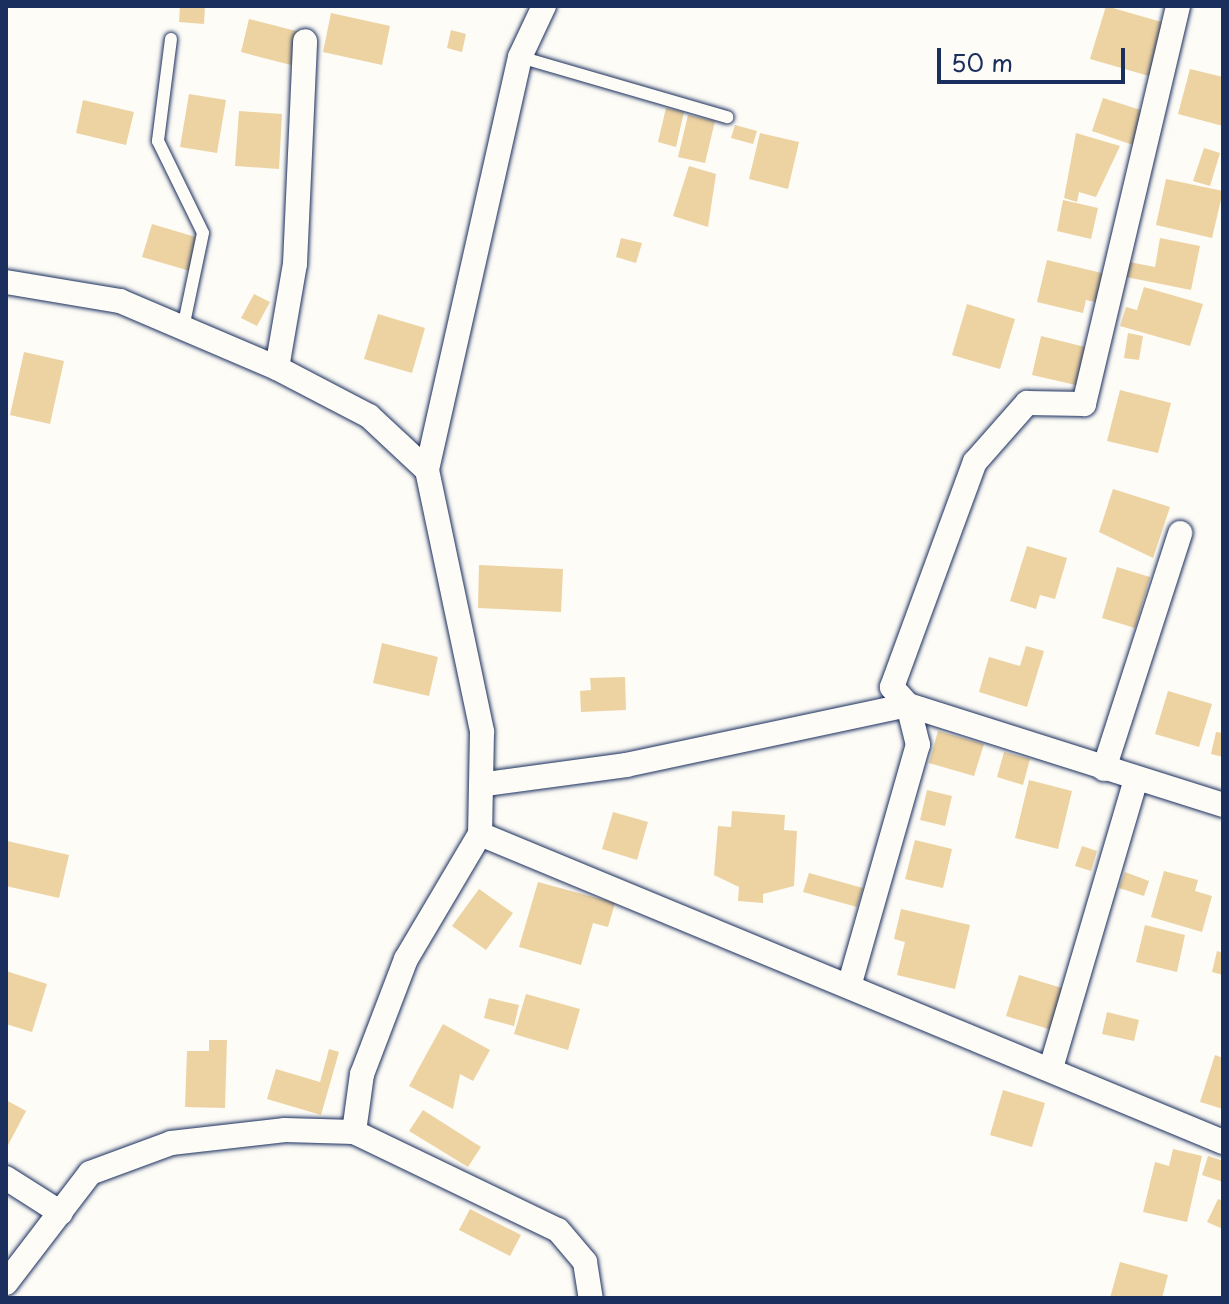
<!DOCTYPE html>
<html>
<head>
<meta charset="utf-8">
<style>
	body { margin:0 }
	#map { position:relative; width:1229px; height:1304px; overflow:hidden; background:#fdfcf7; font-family:"Playpen Sans",sans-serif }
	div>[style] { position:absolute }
	.building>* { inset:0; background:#edd3a2 }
	.roads { filter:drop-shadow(0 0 2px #1b2f5e) drop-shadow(0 0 2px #1b2f5e) }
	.service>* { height:12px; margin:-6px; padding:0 6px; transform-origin:6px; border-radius:6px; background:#fdfcf7 }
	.minor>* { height:24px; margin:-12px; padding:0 12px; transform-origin:12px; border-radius:12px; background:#fdfcf7 }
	span { translate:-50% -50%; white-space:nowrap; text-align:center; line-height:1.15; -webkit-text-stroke:6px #fdfcf7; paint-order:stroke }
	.frame { position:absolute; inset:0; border:8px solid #1b2f5e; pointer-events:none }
	.scale { position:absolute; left:937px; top:48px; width:188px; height:36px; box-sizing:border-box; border:4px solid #1b2f5e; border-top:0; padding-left:10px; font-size:24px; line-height:28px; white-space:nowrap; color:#1b2f5e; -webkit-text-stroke:6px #fdfcf7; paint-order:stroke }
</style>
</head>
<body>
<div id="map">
	<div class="building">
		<div style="clip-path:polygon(180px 6px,205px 6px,204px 24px,179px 22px)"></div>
		<div style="clip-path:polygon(1106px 6px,1165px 23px,1149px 76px,1090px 59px)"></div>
		<div style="clip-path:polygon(331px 13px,390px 26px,382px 65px,323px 52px)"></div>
		<div style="clip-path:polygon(249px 19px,300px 32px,291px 65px,241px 52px)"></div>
		<div style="clip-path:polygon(451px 30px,466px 34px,462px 52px,447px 48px)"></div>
		<div style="clip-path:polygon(1190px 69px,1223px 77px,1223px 126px,1178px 114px)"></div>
		<div style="clip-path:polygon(189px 94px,226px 100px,217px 153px,180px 147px)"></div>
		<div style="clip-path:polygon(1103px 98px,1147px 112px,1136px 146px,1092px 131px)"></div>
		<div style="clip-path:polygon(83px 100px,134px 112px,126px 145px,76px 133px)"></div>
		<div style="clip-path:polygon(666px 108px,684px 112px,676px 147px,658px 142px)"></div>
		<div style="clip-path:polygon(239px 111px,282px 114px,279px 169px,235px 166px)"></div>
		<div style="clip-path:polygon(688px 115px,715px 121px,705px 163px,678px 157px)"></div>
		<div style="clip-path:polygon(735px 125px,757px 131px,753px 144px,731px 138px)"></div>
		<div style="clip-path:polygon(760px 133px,799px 142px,788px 189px,749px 179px)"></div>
		<div style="clip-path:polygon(1076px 133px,1120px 146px,1096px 197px,1079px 192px,1077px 202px,1064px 198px)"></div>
		<div style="clip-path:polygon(1204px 148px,1220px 153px,1210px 186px,1193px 181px)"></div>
		<div style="clip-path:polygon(689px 166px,716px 174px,708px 227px,673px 216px)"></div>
		<div style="clip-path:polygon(1166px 179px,1223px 191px,1212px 238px,1156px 225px)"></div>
		<div style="clip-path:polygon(1063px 200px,1098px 208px,1091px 239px,1057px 231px)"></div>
		<div style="clip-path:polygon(152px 224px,199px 238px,190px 271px,142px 257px)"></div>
		<div style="clip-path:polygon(621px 238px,642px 243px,636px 263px,616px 257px)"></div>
		<div style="clip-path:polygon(1160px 238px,1200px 246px,1191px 290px,1126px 277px,1129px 262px,1155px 267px)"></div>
		<div style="clip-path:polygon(1047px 260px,1106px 274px,1099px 303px,1086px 300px,1083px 313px,1037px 302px)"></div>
		<div style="clip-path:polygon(1144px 287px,1203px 304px,1190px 346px,1120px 326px,1126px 307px,1137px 310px)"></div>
		<div style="clip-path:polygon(254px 294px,270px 302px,257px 326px,241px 318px)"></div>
		<div style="clip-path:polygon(967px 304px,1015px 319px,1000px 369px,952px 355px)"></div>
		<div style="clip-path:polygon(378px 314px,425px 328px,412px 373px,364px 359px)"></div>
		<div style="clip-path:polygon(1128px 333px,1143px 336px,1139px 360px,1124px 358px)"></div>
		<div style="clip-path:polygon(1041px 336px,1089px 348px,1080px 386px,1032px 375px)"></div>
		<div style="clip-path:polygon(24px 352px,64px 361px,50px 424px,10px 415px)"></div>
		<div style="clip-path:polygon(1120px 390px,1171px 403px,1158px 453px,1107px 441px)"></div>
		<div style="clip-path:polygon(1113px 489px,1170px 507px,1153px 558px,1099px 532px)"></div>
		<div style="clip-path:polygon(1027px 546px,1067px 558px,1055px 599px,1040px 595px,1036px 609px,1010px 601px)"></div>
		<div style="clip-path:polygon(479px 565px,563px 569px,561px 612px,478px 608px)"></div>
		<div style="clip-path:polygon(1117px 567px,1150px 577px,1135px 628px,1102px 618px)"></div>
		<div style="clip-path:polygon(382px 643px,438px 657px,429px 696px,373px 683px)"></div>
		<div style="clip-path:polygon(1026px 646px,1044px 651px,1027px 707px,979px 692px,989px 657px,1020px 666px)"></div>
		<div style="clip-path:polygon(625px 677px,626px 710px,581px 712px,580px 691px,591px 690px,590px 678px)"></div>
		<div style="clip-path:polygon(1168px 691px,1212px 704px,1199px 747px,1155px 734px)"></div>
		<div style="clip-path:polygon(938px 731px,984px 744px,974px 776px,929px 763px)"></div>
		<div style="clip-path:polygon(1216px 732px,1223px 733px,1223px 757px,1211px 754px)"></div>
		<div style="clip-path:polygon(1004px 752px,1030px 759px,1023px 785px,997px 777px)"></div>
		<div style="clip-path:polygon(1029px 780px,1072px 791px,1058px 849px,1015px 838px)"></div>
		<div style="clip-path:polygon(927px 790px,952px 796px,945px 826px,920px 820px)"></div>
		<div style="clip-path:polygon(732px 811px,785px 815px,784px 830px,797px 831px,794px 886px,763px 894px,763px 903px,738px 901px,739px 887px,714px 875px,718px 826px,731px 827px)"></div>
		<div style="clip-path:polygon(613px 812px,648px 822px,637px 860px,602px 849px)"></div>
		<div style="clip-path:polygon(915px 840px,952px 849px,943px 888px,905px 879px)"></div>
		<div style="clip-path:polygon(7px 841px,69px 855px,59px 898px,6px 886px)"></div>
		<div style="clip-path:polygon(1082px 846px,1097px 851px,1091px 871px,1075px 866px)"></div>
		<div style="clip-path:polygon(1164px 871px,1198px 880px,1195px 891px,1212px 896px,1202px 932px,1151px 917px)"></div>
		<div style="clip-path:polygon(1125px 872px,1149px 881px,1144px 896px,1119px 888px)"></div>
		<div style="clip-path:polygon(809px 873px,863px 888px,857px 907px,803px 892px)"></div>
		<div style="clip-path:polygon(538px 882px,615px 903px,608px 927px,593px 923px,581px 965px,519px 947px)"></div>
		<div style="clip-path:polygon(479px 889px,513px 913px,486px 950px,452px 926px)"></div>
		<div style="clip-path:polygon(901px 909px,970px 925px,955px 989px,897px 975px,905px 942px,894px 939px)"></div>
		<div style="clip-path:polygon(1145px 925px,1185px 935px,1177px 972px,1136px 962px)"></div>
		<div style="clip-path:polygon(1217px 951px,1223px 953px,1223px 975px,1212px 972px)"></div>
		<div style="clip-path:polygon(6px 971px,47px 984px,32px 1032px,6px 1024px)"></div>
		<div style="clip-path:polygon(1019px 975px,1065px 989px,1052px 1030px,1006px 1016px)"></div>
		<div style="clip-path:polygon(526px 994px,580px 1009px,568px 1050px,514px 1034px)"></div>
		<div style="clip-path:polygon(489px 998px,519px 1005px,514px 1026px,484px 1018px)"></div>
		<div style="clip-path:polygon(1107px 1012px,1139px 1020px,1134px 1041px,1102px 1034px)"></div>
		<div style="clip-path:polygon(443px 1024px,490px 1050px,473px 1081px,460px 1074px,453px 1109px,409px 1086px)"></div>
		<div style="clip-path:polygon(209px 1040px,227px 1040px,225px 1108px,185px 1107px,187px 1051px,209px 1051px)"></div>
		<div style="clip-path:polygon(329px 1049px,339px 1052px,321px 1115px,267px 1099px,276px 1069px,320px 1082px)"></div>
		<div style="clip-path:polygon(1215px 1055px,1223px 1058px,1223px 1109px,1200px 1102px)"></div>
		<div style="clip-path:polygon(1003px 1090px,1045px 1103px,1032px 1147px,990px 1135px)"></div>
		<div style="clip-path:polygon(6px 1100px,26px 1111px,6px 1149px)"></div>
		<div style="clip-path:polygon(423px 1110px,481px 1147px,468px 1167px,409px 1131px)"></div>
		<div style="clip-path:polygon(1173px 1149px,1202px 1156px,1187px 1222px,1143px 1212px,1155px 1162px,1169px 1166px)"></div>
		<div style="clip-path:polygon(1208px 1156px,1223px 1161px,1223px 1182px,1202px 1175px)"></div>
		<div style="clip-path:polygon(1218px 1199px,1223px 1201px,1223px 1229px,1207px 1222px)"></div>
		<div style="clip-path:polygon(470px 1209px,521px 1235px,510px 1256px,459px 1230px)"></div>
		<div style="clip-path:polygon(1120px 1262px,1168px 1275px,1162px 1298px,1110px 1298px)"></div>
	</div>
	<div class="roads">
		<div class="service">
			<div style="left:171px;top:39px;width:103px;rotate:97.3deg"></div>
			<div style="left:158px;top:141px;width:102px;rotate:63.9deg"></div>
			<div style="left:203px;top:233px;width:97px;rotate:101.9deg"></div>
			<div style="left:520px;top:57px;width:216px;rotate:16.2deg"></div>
		</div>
		<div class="minor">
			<div style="left:544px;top:6px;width:56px;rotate:115.2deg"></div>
			<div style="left:520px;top:57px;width:423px;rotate:102.7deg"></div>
			<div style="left:427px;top:470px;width:268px;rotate:78.1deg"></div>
			<div style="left:482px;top:732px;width:102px;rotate:91.1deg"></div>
			<div style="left:480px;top:834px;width:145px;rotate:120.6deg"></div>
			<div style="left:406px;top:959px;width:123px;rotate:110.9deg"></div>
			<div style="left:362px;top:1074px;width:59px;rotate:97.9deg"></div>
			<div style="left:354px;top:1132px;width:226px;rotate:25.7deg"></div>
			<div style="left:558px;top:1230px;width:42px;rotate:49.8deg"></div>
			<div style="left:585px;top:1262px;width:36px;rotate:81deg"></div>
			<div style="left:6px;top:282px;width:116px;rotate:9.5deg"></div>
			<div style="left:120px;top:301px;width:171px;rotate:23.1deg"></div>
			<div style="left:277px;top:368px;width:104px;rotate:27.6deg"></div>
			<div style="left:369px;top:416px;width:79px;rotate:43deg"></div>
			<div style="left:277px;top:368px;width:106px;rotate:-80.2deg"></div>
			<div style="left:295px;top:264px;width:223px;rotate:-87.4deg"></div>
			<div style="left:1104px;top:769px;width:248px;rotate:-72.1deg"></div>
			<div style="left:486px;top:784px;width:141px;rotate:-7.7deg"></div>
			<div style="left:626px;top:765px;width:288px;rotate:-12deg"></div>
			<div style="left:908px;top:705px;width:330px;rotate:17.6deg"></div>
			<div style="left:480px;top:834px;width:804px;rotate:22.52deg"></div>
			<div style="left:850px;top:983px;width:248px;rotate:-74.1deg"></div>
			<div style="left:918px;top:745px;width:41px;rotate:-104deg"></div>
			<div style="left:908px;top:705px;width:24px;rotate:-132deg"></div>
			<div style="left:892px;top:687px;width:240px;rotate:-69.8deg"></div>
			<div style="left:975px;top:462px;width:79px;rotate:-48.6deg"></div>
			<div style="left:1027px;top:403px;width:57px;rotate:1deg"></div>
			<div style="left:1084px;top:404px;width:409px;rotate:-76.7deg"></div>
			<div style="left:1051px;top:1068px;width:300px;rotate:-73.6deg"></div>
			<div style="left:6px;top:1178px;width:65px;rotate:32.5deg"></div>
			<div style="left:6px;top:1283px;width:138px;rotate:-52.6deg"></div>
			<div style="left:90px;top:1173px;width:86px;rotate:-20.3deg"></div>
			<div style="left:171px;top:1143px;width:115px;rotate:-6.5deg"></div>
			<div style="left:285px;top:1130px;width:69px;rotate:1.7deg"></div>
		</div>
	</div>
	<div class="frame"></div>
	<div class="scale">50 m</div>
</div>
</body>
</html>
